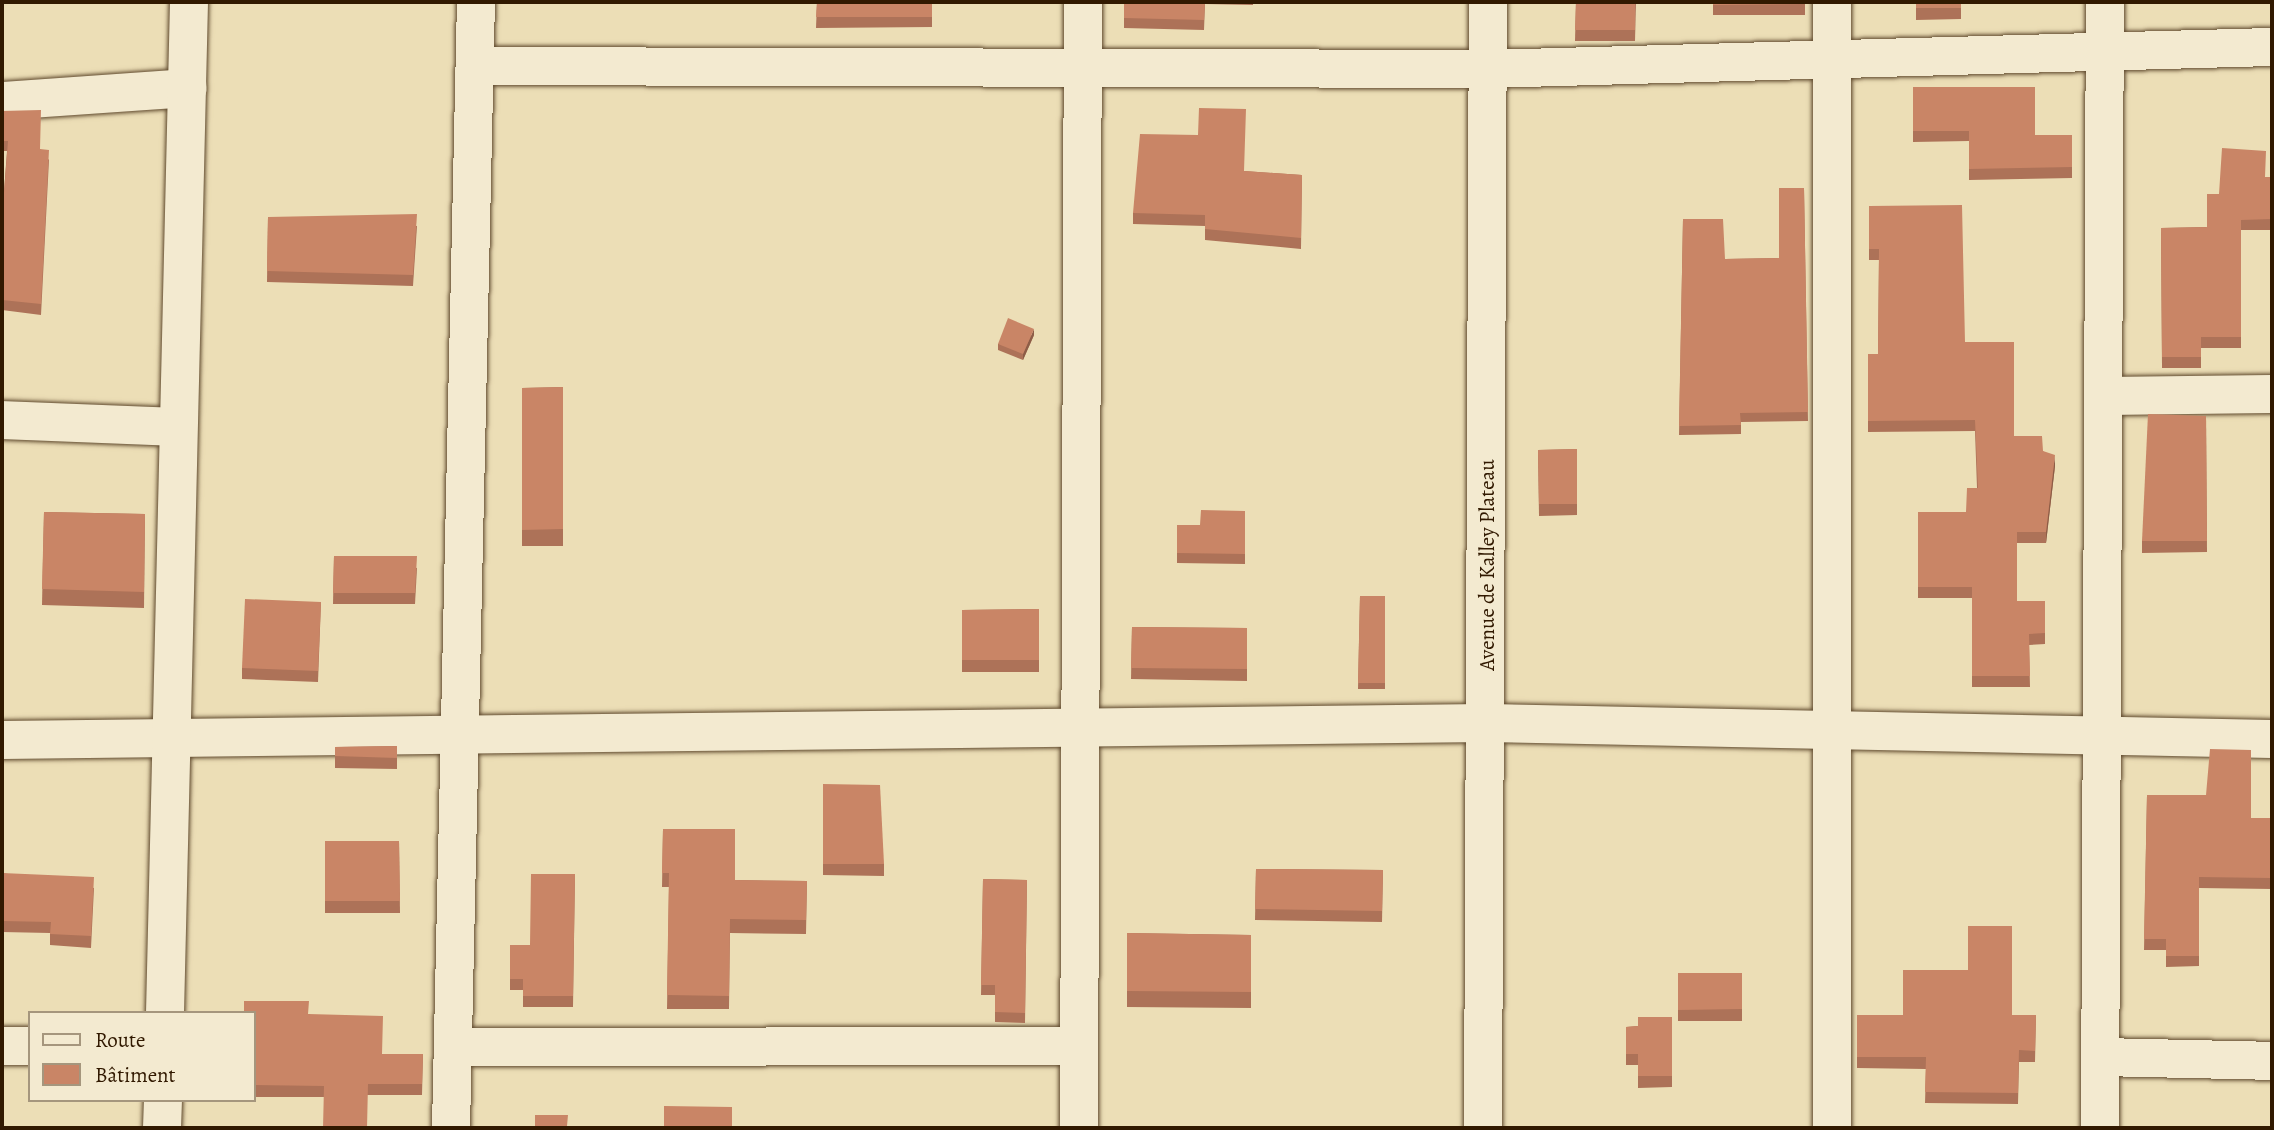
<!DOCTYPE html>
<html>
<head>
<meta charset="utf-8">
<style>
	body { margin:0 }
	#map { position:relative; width:2274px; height:1130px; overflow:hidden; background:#ecdeb6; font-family:Alegreya,serif }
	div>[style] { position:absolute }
	.roads { filter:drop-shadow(0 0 2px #604a2e) drop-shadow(0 0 2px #604a2e) }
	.minor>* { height:38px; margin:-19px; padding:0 19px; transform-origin:19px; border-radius:19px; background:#f3ead0 }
	.wall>* { inset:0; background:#ad7258 }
	.shaded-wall>* { inset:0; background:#8d5d47 }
	.building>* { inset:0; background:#c98566 }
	span { translate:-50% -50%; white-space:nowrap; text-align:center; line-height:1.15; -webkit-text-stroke:7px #f3ead0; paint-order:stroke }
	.street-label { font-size:21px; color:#311900 }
	.frame { position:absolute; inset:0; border:4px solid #311900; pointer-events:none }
	.legend { position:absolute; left:28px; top:1011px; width:228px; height:91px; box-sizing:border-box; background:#f3ead0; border:2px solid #a5967d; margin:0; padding:9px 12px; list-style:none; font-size:21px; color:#311900 }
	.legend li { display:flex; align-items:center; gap:14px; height:35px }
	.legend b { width:35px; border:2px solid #a5967d }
</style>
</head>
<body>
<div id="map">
	<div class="roads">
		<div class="minor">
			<div style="left:475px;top:66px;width:1013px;rotate:0.17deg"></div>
			<div style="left:1488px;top:69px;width:784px;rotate:-1.61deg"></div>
			<div style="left:2px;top:101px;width:186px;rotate:-4deg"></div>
			<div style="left:2104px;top:396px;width:168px;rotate:-0.7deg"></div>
			<div style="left:2px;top:420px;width:176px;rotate:2.3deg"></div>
			<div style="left:2px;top:740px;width:1484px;rotate:-0.66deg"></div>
			<div style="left:1486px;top:723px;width:786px;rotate:1.17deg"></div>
			<div style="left:165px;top:1013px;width:1011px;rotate:-88.64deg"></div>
			<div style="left:2px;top:1046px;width:28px"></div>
			<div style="left:454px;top:1047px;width:625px;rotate:-0.09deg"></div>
			<div style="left:2101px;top:1057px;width:171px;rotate:1.3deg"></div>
			<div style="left:162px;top:1128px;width:28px;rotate:-88deg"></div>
			<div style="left:451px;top:1128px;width:1126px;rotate:-88.73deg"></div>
			<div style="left:1079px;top:1128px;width:1126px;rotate:-89.8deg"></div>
			<div style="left:1483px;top:1128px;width:1126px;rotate:-89.75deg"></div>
			<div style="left:1832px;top:1128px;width:1126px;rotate:-90deg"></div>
			<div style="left:2100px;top:1128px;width:1126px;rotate:-89.75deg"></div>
		</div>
	</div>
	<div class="wall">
		<div style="clip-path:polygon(817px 2px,932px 2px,932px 27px,816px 28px)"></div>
		<div style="clip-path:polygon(1124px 2px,1253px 2px,1253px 5px,1205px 4px,1204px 30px,1124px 28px)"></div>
		<div style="clip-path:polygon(1576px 2px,1636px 2px,1635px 41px,1575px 41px)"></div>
		<div style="clip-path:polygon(1664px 2px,1805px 2px,1805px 15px,1713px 15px,1713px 3px)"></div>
		<div style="clip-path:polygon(1916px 2px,1961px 2px,1961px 19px,1916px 20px)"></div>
		<div style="clip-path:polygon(1913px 87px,2035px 135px,2072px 135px,2072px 178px,1969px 180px,1969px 141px,1913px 142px)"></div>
		<div style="clip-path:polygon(2px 111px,40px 149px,49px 160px,41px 315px,2px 310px,2px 205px,3px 205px,7px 151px,2px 151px)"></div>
		<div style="clip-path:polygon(1244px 171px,1302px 175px,1301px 249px,1205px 240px,1205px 226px,1133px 224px,1133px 213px)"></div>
		<div style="clip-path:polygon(2265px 177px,2272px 177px,2272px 230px,2241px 230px,2241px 348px,2201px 348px,2201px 368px,2162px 368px,2161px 228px,2207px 227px,2219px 194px)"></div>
		<div style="clip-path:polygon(1804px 188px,1808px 421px,1741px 422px,1741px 434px,1679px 435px,1683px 219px,1725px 259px,1779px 258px)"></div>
		<div style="clip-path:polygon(1869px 206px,1965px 342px,2014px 436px,2043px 451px,2055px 466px,2046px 543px,2017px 543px,2017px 601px,2045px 601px,2045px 644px,2029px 645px,2030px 687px,1972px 687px,1972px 598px,1918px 598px,1918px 512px,1966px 512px,1977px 488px,1975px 431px,1868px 432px,1868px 354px,1878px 354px,1879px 260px,1869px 260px)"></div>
		<div style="clip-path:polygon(268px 217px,417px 226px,413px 286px,267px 282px)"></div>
		<div style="clip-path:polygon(1034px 335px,1023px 360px,998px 350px,998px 344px)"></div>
		<div style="clip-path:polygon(563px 387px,563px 546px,522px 546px,522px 388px)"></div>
		<div style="clip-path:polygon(2206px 416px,2207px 552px,2142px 553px,2142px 541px)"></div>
		<div style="clip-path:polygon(1577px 449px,1577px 515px,1539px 516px,1538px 450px)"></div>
		<div style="clip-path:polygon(1245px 511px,1245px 564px,1177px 563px,1177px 525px,1200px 525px)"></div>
		<div style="clip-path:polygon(44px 512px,145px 514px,144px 608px,42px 605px)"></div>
		<div style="clip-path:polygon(334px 556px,417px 568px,415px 604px,333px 604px)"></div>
		<div style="clip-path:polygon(1360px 596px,1385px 596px,1385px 689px,1358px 689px)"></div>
		<div style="clip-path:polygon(321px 602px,318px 682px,242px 679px,242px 668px)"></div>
		<div style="clip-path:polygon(1039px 609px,1039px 672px,962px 672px,962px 610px)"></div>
		<div style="clip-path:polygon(1132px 627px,1247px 628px,1247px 681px,1131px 679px)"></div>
		<div style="clip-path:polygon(397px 746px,397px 769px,335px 768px,335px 747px)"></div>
		<div style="clip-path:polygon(823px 784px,884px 864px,884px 876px,823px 875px)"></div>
		<div style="clip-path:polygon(2147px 795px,2251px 818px,2272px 818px,2272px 889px,2199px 888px,2199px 966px,2166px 967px,2166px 950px,2144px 950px)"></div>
		<div style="clip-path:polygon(663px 829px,735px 880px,807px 881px,806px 934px,730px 933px,729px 1009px,667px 1009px,669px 887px,662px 887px)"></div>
		<div style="clip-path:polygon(325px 841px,399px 841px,400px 913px,325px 913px)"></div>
		<div style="clip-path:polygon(1256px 869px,1383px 870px,1382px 922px,1255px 920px)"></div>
		<div style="clip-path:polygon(2px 873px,94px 888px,91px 948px,50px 945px,50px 933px,2px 932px)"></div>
		<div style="clip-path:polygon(575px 874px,573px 1007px,523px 1007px,523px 990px,510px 990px,510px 945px,530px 945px)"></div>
		<div style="clip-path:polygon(983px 879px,1027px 880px,1025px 1023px,995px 1022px,995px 995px,981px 995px)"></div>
		<div style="clip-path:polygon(1127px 933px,1251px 935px,1251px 1008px,1127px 1007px)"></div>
		<div style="clip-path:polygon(1678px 973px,1742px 973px,1742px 1021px,1678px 1021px)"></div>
		<div style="clip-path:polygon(254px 1013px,309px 1014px,382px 1054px,423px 1054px,422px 1095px,368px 1095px,323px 1097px,254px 1097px)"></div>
		<div style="clip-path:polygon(1857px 1015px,2036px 1015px,2035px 1062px,2019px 1062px,2018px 1104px,1925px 1103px,1926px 1069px,1857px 1068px)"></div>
		<div style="clip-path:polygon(1672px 1017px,1672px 1087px,1638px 1088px,1638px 1065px,1626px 1065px,1626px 1027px,1638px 1026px)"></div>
	</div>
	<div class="shaded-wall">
		<div style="clip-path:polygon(1034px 329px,1034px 335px,1023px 360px,1023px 354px)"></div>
		<div style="clip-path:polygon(2055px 455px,2055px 466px,2046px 543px,2046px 532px)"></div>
	</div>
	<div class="building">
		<div style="clip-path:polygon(817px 2px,932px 2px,932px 17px,816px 17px)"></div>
		<div style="clip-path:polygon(1124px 2px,1205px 2px,1204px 20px,1124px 18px)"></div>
		<div style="clip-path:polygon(1576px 2px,1635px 2px,1635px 30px,1575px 30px)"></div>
		<div style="clip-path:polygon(1713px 2px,1805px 2px,1805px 4px,1713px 5px)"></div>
		<div style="clip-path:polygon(1916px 2px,1961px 2px,1961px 8px,1916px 8px)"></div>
		<div style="clip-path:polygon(1913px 87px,2035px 87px,2035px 135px,2072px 135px,2072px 167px,1969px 169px,1969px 131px,1913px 131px)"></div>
		<div style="clip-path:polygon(1199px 108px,1246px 109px,1244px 171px,1302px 175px,1301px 238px,1205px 229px,1205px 215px,1133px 213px,1140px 134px,1198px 135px)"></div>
		<div style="clip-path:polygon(41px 110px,40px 149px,49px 150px,41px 304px,2px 300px,2px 205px,3px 205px,8px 141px,2px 141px,2px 111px)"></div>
		<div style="clip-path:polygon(2222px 148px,2266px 151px,2265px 177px,2272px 177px,2272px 219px,2241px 220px,2241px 337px,2201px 337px,2201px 357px,2162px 357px,2161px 228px,2207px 227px,2207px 194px,2219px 194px)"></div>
		<div style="clip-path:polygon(1779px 188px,1804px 188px,1808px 412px,1740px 413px,1741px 425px,1679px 426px,1683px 219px,1723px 219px,1725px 259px,1779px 258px)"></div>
		<div style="clip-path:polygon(1962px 205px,1965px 342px,2014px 342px,2014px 436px,2042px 436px,2043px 451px,2055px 455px,2046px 532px,2017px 532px,2017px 601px,2045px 601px,2045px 633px,2029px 634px,2030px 676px,1972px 676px,1972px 587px,1918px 587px,1918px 512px,1966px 512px,1967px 488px,1978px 488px,1975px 420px,1868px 421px,1868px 354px,1878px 354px,1879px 249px,1869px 249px,1869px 206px)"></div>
		<div style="clip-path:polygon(417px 214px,413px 275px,267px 271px,268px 217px)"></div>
		<div style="clip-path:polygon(1008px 318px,1034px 329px,1023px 354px,998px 344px)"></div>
		<div style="clip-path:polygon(563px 387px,563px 529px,522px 530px,522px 388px)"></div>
		<div style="clip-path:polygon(2148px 414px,2206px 416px,2207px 541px,2142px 541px)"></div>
		<div style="clip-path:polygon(1577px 449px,1577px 504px,1539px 504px,1538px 450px)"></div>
		<div style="clip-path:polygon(1201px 510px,1245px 511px,1245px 554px,1177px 553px,1177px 525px,1200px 525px)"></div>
		<div style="clip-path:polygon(44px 512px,145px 514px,144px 592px,42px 589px)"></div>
		<div style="clip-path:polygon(334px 556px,417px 556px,415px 593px,333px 593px)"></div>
		<div style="clip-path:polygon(1360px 596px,1385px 596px,1385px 683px,1358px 683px)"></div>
		<div style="clip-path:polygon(245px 599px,321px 602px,318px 671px,242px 668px)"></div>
		<div style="clip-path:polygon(1039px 609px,1039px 660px,962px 660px,962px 610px)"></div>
		<div style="clip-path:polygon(1132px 627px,1247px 628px,1247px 669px,1131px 668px)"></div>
		<div style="clip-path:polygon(397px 746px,397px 758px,335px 756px,335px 747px)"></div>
		<div style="clip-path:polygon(2210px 749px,2251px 750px,2251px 818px,2272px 818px,2272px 878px,2199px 877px,2199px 956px,2166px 956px,2166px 939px,2144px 939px,2147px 795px,2206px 795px)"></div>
		<div style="clip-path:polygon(823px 784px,880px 785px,884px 864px,823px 864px)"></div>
		<div style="clip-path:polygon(663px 829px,735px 829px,735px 880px,807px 881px,806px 920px,730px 919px,729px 996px,667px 995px,669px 873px,662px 873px)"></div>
		<div style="clip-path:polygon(325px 841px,399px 841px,400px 901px,325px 901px)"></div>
		<div style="clip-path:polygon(1256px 869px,1383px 870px,1382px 911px,1255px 909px)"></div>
		<div style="clip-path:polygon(2px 873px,94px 877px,91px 936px,50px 934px,51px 922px,2px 921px)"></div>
		<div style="clip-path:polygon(531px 874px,575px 874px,573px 996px,523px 996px,523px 979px,510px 979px,510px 945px,530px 945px)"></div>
		<div style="clip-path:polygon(983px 879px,1027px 880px,1025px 1013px,995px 1012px,995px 985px,981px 985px)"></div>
		<div style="clip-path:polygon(1968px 926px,2012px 926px,2012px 1015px,2036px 1015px,2035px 1051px,2019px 1050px,2018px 1093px,1925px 1092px,1926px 1057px,1857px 1057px,1857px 1015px,1903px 1015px,1903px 970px,1968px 970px)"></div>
		<div style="clip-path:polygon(1127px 933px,1251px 935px,1251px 992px,1127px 991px)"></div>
		<div style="clip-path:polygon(1678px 973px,1742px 973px,1742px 1009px,1678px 1010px)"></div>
		<div style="clip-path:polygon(244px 1001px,309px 1001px,308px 1014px,383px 1016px,382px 1054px,423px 1054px,422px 1084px,368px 1084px,367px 1128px,323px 1128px,324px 1086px,254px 1085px,254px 1013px,244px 1013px)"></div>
		<div style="clip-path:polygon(1638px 1017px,1672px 1017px,1672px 1076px,1638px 1076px,1638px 1054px,1626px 1054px,1626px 1027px,1638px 1026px)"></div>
		<div style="clip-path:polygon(664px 1106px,732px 1107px,732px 1128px,535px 1128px,535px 1115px,568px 1115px,567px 1126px,664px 1127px)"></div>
	</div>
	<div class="street-label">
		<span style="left:1487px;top:565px;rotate:-90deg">Avenue de Kalley Plateau</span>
	</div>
	<div class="frame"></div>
	<ul class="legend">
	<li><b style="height:9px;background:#f3ead0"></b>Route</li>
	<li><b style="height:19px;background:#c98566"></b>Bâtiment</li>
	</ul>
</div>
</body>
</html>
